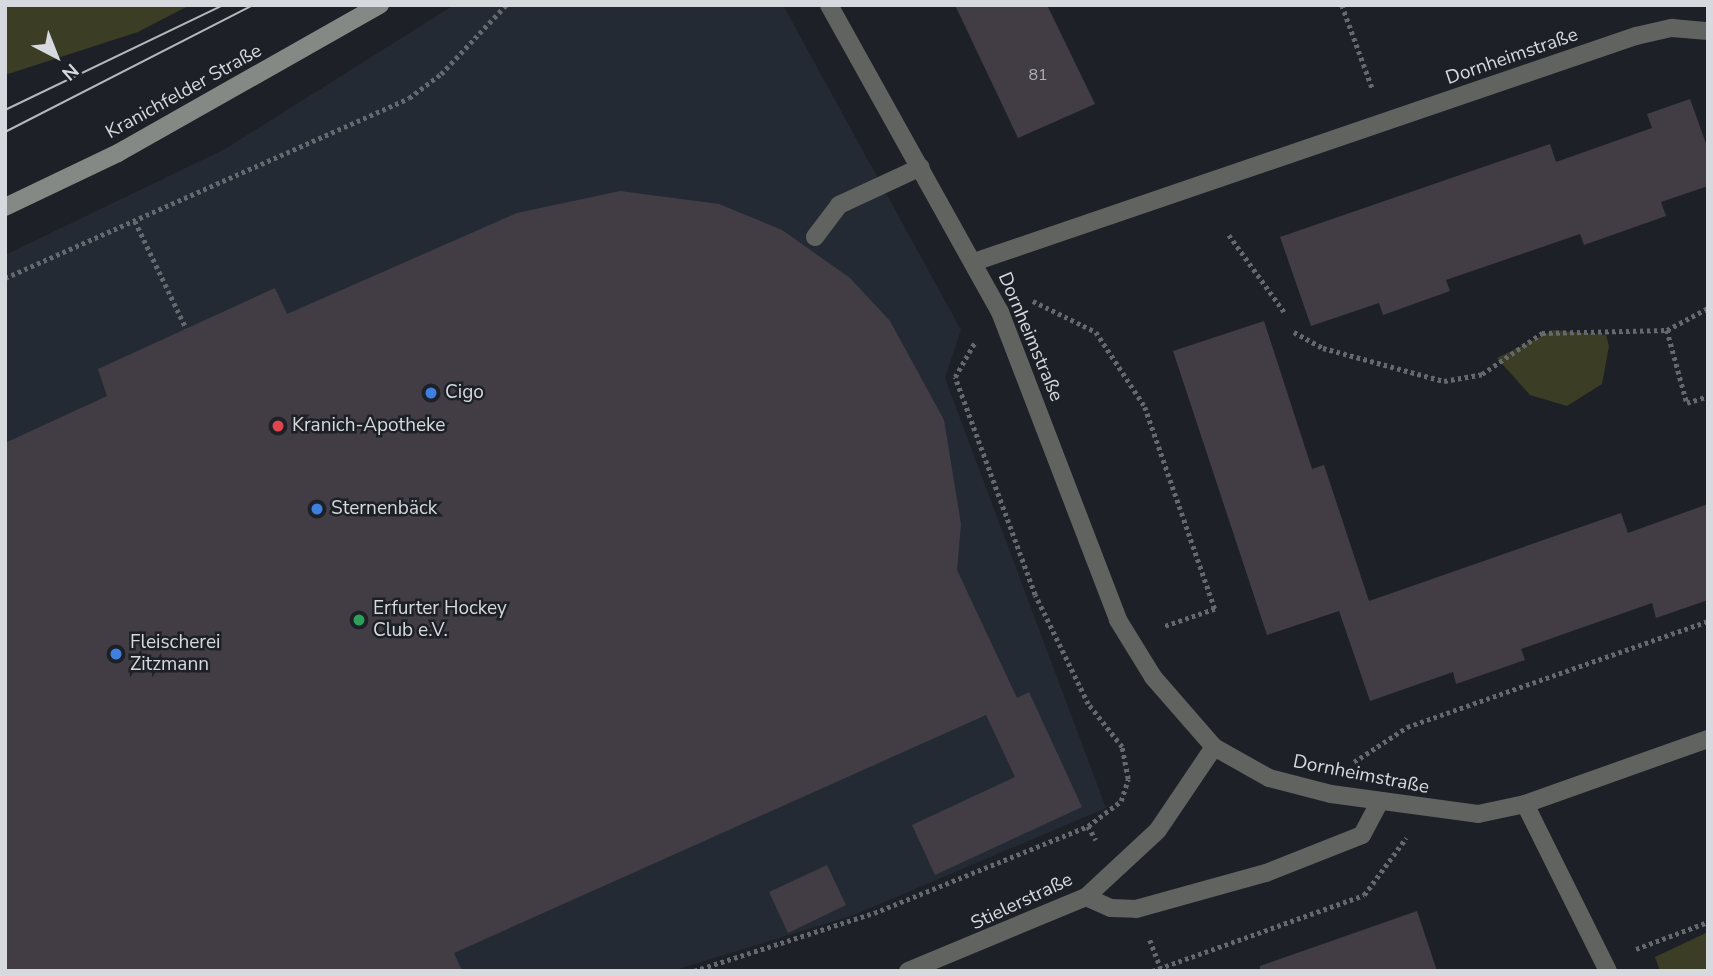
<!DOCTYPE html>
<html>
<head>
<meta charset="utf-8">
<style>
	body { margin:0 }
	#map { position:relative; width:1713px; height:976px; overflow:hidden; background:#1d2026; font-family:"Nunito Sans",sans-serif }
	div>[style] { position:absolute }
	.built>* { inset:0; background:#232a33 }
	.green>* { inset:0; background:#3b3d25 }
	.building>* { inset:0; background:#423d44 }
	.path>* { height:4.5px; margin-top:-2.25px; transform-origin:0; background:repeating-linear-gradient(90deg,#65686d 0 3.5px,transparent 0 7px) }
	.service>* { height:18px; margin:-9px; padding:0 9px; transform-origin:9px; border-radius:9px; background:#606360 }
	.minor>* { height:18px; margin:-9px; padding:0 9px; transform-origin:9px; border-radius:9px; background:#606360 }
	.secondary>* { height:18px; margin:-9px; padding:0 9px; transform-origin:9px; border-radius:9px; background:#858985 }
	.tram>* { height:2px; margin:-1px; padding:0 1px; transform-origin:1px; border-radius:1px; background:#b4b7bb }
	.dots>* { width:19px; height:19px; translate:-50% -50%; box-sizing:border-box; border:4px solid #1d2026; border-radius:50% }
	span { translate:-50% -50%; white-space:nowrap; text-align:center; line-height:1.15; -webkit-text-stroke:5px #1d2026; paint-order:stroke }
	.number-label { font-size:16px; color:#b1b2b7 }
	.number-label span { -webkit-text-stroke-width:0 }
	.street-label { font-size:19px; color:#d6d9dd }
	.poi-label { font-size:19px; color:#d6d9dd }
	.left { translate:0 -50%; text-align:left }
	.frame { position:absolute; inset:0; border:7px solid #d6d9dd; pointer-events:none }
	.north { position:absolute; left:21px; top:21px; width:70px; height:70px; -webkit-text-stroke:5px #1d2026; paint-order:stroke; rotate:138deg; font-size:19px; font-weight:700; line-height:28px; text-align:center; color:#d6d9dd }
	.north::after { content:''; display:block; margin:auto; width:24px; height:32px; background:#d6d9dd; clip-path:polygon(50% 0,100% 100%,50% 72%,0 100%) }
</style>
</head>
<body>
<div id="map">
	<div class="built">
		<div style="clip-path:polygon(454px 5px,783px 5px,961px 330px,945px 378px,1106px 808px,854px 915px,672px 971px,5px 971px,5px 255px,225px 149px)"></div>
	</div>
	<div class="green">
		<div style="clip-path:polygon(5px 5px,190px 5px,138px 32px,5px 75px)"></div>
		<div style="clip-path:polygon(1554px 330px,1606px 335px,1609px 346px,1602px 384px,1567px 406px,1530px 395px,1497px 358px)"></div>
		<div style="clip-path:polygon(1708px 932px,1708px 971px,1660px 971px,1655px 957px)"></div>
	</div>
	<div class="building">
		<div style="clip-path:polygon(955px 5px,1047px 5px,1095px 104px,1018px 138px)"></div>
		<div style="clip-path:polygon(1690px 99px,1708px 149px,1708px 186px,1661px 202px,1666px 216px,1584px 245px,1580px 234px,1446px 280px,1450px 291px,1383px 315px,1379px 303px,1311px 326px,1280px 237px,1550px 144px,1556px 162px,1652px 128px,1647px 114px)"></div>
		<div style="clip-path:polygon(620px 191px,719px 204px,782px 230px,850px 278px,890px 321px,944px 420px,961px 524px,957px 570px,1017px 698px,1029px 692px,1082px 807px,935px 875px,912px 825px,1015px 777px,986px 715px,454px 953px,462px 971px,5px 971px,5px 443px,107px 396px,98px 369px,275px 288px,287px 314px,517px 213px)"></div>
		<div style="clip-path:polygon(1264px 321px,1312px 469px,1324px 465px,1369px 601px,1621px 513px,1628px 533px,1708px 504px,1708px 600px,1656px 618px,1652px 603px,1521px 649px,1525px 660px,1456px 684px,1453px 672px,1370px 701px,1339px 611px,1360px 604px,1267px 635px,1173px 351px)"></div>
		<div style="clip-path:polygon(827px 865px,846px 905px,788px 933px,769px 892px)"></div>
		<div style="clip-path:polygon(1417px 911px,1437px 971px,1260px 971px,1260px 966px)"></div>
	</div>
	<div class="path">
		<div style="left:1342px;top:5px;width:90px;rotate:70deg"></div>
		<div style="left:135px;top:221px;width:119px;rotate:64.5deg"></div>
		<div style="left:1229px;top:235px;width:96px;rotate:54.3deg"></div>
		<div style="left:5px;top:278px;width:442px;rotate:-24deg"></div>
		<div style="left:409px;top:98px;width:40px;rotate:-37deg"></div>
		<div style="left:441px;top:74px;width:95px;rotate:-46.7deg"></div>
		<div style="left:1033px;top:301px;width:70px;rotate:26.2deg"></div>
		<div style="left:1096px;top:332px;width:90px;rotate:56.8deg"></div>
		<div style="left:1145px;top:407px;width:214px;rotate:70.9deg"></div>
		<div style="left:1215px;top:609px;width:55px;rotate:160.9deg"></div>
		<div style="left:1667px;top:330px;width:76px;rotate:74.7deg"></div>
		<div style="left:1687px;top:403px;width:22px;rotate:-18deg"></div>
		<div style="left:1294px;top:332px;width:33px;rotate:29deg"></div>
		<div style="left:1323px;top:348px;width:125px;rotate:15.3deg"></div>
		<div style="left:1444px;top:381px;width:39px;rotate:-10deg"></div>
		<div style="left:1482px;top:374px;width:73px;rotate:-34.3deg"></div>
		<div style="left:1542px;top:333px;width:125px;rotate:-1.4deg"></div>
		<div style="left:1667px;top:330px;width:47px;rotate:-28.2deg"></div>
		<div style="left:1354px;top:762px;width:64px;rotate:-33.4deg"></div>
		<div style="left:1407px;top:727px;width:319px;rotate:-19.4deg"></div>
		<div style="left:1088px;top:826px;width:16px;rotate:60deg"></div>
		<div style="left:1150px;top:940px;width:30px;rotate:69deg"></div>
		<div style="left:1636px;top:949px;width:77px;rotate:-20.6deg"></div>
		<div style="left:694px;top:971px;width:189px;rotate:-17.9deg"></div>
		<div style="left:874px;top:913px;width:231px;rotate:-22.1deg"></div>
		<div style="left:1088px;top:826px;width:41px;rotate:-37.1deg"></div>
		<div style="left:1121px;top:801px;width:23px;rotate:-72deg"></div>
		<div style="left:1128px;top:779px;width:33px;rotate:-101deg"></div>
		<div style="left:1122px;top:747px;width:55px;rotate:-128.3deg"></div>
		<div style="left:1088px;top:704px;width:121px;rotate:-115.9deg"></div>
		<div style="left:1035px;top:595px;width:232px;rotate:-110.2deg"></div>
		<div style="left:955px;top:377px;width:40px;rotate:-60.3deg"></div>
		<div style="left:1152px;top:971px;width:225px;rotate:-19.7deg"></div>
		<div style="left:1364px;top:895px;width:71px;rotate:-53.6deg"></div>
	</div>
	<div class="service">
		<div style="left:815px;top:237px;width:40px;rotate:-53deg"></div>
		<div style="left:839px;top:205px;width:90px;rotate:-24.9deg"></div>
		<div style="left:1086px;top:897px;width:27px;rotate:24deg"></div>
		<div style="left:1111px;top:908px;width:25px;rotate:2deg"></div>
		<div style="left:1136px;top:909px;width:135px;rotate:-15.5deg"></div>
		<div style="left:1266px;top:873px;width:103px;rotate:-21.6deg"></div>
		<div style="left:1362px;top:835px;width:36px;rotate:-62deg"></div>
	</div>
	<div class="minor">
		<div style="left:829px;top:5px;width:351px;rotate:60.9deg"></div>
		<div style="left:1000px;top:312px;width:330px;rotate:69deg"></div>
		<div style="left:1118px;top:620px;width:67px;rotate:58.4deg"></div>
		<div style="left:1153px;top:677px;width:93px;rotate:48.9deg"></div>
		<div style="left:1214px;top:747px;width:63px;rotate:29.4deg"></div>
		<div style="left:1269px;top:778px;width:64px;rotate:14.5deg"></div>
		<div style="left:1331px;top:794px;width:148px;rotate:7.7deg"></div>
		<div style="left:1478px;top:814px;width:48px;rotate:-12deg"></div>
		<div style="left:1525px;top:804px;width:194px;rotate:-19.6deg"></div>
		<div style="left:974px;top:262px;width:700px;rotate:-18.85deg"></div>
		<div style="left:1636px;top:36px;width:37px;rotate:-13deg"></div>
		<div style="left:1672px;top:28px;width:36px;rotate:5deg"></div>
		<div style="left:1525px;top:804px;width:186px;rotate:63.6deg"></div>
		<div style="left:908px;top:971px;width:193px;rotate:-22.6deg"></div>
		<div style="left:1086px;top:897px;width:98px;rotate:-42.9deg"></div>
		<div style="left:1158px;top:830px;width:100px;rotate:-56deg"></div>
	</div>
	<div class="secondary">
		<div style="left:5px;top:207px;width:125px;rotate:-25.5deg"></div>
		<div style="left:118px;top:153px;width:301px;rotate:-29.5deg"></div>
	</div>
	<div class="tram">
		<div style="left:5px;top:110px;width:242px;rotate:-25.7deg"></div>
		<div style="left:5px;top:132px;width:279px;rotate:-27.1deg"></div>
	</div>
	<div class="dots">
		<div style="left:431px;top:393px;background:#3f7fe0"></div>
		<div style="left:278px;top:426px;background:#e0444e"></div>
		<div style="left:317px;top:509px;background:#3f7fe0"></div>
		<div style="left:359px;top:620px;background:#2e9e5b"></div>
		<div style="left:116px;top:654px;background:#3f7fe0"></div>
	</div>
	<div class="number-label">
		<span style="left:1038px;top:75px">81</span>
	</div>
	<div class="street-label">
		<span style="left:1512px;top:57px;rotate:-19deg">Dornheimstraße</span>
		<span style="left:184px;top:92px;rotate:-29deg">Kranichfelder Straße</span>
		<span style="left:1030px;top:337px;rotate:67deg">Dornheimstraße</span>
		<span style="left:1361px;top:775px;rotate:11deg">Dornheimstraße</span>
		<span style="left:1022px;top:902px;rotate:-25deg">Stielerstraße</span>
	</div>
	<div class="poi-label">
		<span class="left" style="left:445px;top:393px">Cigo</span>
		<span class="left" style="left:292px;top:426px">Kranich-Apotheke</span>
		<span class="left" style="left:331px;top:509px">Sternenbäck</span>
		<span class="left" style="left:373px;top:620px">Erfurter Hockey<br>Club e.V.</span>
		<span class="left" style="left:130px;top:654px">Fleischerei<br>Zitzmann</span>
	</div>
	<div class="frame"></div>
	<div class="north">N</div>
</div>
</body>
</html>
